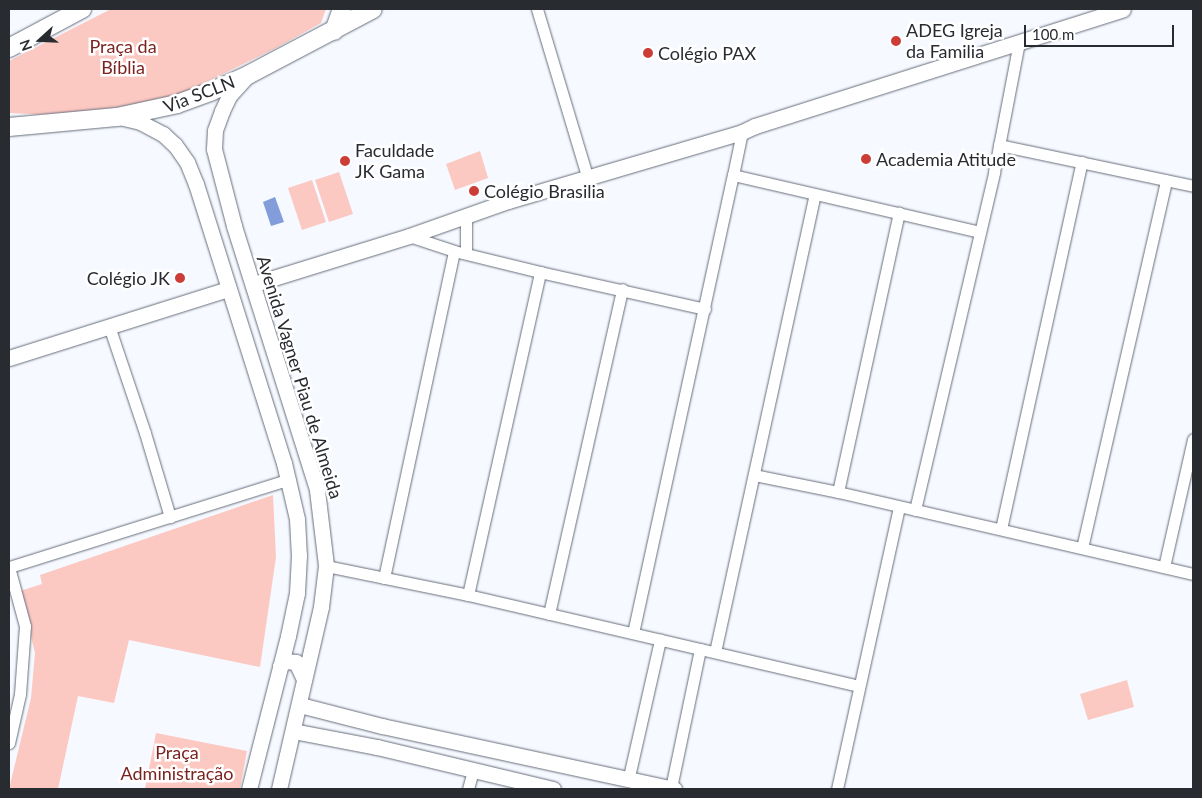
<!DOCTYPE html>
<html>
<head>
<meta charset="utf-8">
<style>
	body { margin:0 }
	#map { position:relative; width:1202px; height:798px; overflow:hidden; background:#f6f9ff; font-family:Lato,sans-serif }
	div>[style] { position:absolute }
	.green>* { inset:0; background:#fcc8c2 }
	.water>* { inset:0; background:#829dd9 }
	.roads { filter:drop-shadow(0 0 1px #666d7a) drop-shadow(0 0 1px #666d7a) }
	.street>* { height:11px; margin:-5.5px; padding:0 5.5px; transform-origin:5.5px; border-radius:5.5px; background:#fff }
	.secondary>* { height:15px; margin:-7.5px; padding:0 7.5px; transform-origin:7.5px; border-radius:7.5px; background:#fff }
	.primary>* { height:18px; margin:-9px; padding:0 9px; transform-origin:9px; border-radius:9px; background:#fff }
	.dots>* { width:14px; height:14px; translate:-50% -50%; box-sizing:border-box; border:2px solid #fff; border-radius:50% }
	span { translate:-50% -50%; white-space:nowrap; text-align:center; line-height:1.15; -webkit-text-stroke:5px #fff; paint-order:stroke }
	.poi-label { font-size:18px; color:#282b30 }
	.left { translate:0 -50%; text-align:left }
	.right { translate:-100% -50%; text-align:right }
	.park-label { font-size:18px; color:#7b2320 }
	.street-label { font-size:18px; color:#282b30 }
	.frame { position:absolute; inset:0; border:10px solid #282b30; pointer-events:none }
	.north { position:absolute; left:15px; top:15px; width:50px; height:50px; -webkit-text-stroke:4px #fff; paint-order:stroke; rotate:250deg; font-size:14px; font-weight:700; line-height:20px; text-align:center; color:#282b30 }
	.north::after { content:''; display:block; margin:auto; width:18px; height:22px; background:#282b30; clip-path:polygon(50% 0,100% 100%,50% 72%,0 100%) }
	.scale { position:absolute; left:1024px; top:25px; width:150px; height:22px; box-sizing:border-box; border:2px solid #282b30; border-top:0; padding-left:6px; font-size:15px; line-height:18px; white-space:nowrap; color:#282b30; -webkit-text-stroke:4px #fff; paint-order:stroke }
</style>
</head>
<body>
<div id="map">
	<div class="green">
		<div style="clip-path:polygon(111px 9px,326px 9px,321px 23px,276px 48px,178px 96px,136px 105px,52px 115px,9px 113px,9px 61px)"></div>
		<div style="clip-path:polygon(480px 151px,488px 178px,455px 190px,446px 164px)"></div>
		<div style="clip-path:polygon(339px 172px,353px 214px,329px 222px,315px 180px)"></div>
		<div style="clip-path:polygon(312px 180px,326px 222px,302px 230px,288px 188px)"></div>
		<div style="clip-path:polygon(273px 495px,276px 557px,260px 667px,129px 640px,114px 703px,78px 696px,58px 789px,9px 789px,31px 698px,35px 653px,20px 591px,42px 584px,40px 575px)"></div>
		<div style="clip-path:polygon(1127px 680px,1134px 707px,1088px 720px,1080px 694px)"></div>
		<div style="clip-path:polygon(156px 733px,247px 751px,240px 789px,145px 789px)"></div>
	</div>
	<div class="water">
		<div style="clip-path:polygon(275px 197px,284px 222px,271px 226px,263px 202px)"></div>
	</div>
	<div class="roads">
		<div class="street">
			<div style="left:537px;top:9px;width:177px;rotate:73.3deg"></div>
			<div style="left:742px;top:132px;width:44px;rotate:101.8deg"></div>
			<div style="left:733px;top:175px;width:253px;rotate:13deg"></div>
			<div style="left:999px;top:145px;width:198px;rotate:11.9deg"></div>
			<div style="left:466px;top:216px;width:37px;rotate:90deg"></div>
			<div style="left:409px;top:236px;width:47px;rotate:18.4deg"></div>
			<div style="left:454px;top:251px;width:89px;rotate:13.7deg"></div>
			<div style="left:540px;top:272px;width:169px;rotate:12.6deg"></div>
			<div style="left:109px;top:326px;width:113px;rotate:71.4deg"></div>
			<div style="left:145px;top:433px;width:88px;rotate:73.4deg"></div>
			<div style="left:754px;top:475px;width:86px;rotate:11.4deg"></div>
			<div style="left:838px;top:492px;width:364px;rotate:13deg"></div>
			<div style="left:838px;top:492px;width:286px;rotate:-77.7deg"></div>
			<div style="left:915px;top:510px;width:347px;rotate:-76.8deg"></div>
			<div style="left:994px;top:172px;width:132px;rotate:-79.1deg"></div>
			<div style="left:1001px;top:529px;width:376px;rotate:-77.6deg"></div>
			<div style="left:1082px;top:548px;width:377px;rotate:-77.1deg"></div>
			<div style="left:326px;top:566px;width:145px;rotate:11.5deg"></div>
			<div style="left:468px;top:595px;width:401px;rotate:13.1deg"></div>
			<div style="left:9px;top:567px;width:294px;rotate:-17.4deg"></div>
			<div style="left:1164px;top:567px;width:131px;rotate:-77.2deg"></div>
			<div style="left:384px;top:578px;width:334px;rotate:-77.9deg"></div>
			<div style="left:468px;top:595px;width:331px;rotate:-77.4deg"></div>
			<div style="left:549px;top:614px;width:333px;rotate:-77.3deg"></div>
			<div style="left:633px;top:633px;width:469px;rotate:-77.7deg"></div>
			<div style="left:715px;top:652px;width:468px;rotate:-77.7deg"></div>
			<div style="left:9px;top:743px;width:50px;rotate:-77.3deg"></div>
			<div style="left:20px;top:694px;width:68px;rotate:-85.8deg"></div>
			<div style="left:25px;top:626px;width:61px;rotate:-105.2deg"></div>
			<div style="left:628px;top:781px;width:145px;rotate:-77.2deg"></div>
			<div style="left:671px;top:788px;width:142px;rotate:-78.2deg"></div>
			<div style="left:468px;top:789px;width:20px;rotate:-75deg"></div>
			<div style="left:837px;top:789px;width:289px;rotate:-77.6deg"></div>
		</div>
		<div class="secondary">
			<div style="left:247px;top:76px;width:27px;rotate:132deg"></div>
			<div style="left:229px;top:96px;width:17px;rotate:115deg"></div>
			<div style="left:222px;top:111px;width:20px;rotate:110deg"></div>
			<div style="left:215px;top:130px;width:19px;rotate:93deg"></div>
			<div style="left:214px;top:149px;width:80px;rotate:75.4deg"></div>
			<div style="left:234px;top:226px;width:277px;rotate:72.5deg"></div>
			<div style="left:317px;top:490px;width:77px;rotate:83.2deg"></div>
			<div style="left:326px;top:566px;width:41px;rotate:97deg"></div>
			<div style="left:321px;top:607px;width:187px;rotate:103deg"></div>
			<div style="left:119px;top:117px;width:22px;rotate:13deg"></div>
			<div style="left:140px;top:122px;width:26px;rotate:28deg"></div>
			<div style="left:163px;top:134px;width:16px;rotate:43deg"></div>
			<div style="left:175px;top:145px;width:21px;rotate:55deg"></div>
			<div style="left:187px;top:162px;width:24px;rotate:68deg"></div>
			<div style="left:196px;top:184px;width:293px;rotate:72.5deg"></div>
			<div style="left:284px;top:463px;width:57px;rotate:76.9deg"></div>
			<div style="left:297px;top:519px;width:36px;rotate:87deg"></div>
			<div style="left:299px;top:555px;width:38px;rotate:93deg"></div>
			<div style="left:297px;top:593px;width:44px;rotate:101.8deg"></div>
			<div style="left:288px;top:636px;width:158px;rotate:104.3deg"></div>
			<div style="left:254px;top:284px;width:162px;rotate:-17.2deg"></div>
			<div style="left:409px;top:236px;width:105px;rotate:-19.5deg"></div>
			<div style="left:508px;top:201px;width:244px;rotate:-16.4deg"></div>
			<div style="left:742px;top:132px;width:14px;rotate:-25deg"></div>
			<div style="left:755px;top:126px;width:386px;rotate:-17.6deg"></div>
			<div style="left:9px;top:358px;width:230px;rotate:-17.5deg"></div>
			<div style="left:280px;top:666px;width:7px;rotate:-45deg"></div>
			<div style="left:285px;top:661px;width:11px;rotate:5deg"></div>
			<div style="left:296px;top:662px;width:19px;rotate:65deg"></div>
			<div style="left:300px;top:705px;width:85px;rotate:14.4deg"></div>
			<div style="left:382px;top:726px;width:299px;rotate:12.2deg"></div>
			<div style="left:293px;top:731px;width:86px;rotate:10.8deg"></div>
			<div style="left:377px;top:747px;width:181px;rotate:13.4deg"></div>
		</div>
		<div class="primary">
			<div style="left:334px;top:31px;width:23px;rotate:-70deg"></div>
			<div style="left:9px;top:48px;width:83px;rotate:-28.1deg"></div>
			<div style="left:9px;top:127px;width:108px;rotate:-5.3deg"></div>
			<div style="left:117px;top:117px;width:61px;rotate:-12.2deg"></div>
			<div style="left:177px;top:104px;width:35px;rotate:-20deg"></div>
			<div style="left:210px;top:92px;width:42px;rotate:-24.1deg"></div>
			<div style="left:248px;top:75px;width:141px;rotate:-27.8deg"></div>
		</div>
	</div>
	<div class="dots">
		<div style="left:896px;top:41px;background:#cc3d38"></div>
		<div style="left:648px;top:53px;background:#cc3d38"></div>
		<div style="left:866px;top:159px;background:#cc3d38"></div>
		<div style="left:345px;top:161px;background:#cc3d38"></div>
		<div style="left:474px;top:191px;background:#cc3d38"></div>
		<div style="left:180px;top:278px;background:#cc3d38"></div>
	</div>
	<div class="poi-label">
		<span class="left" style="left:906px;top:41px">ADEG Igreja<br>da Familia</span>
		<span class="left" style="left:658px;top:53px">Colégio PAX</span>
		<span class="left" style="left:355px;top:161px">Faculdade<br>JK Gama</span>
		<span class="left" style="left:876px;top:159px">Academia Atitude</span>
		<span class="left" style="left:484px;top:191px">Colégio Brasilia</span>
		<span class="right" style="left:170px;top:278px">Colégio JK</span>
	</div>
	<div class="park-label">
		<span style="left:123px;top:57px">Praça da<br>Bíblia</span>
		<span style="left:177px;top:763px">Praça<br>Administração</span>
	</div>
	<div class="street-label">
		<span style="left:199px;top:94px;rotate:-21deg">Via SCLN</span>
		<span style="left:300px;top:377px;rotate:73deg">Avenida Vagner Piau de Almeida</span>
	</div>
	<div class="frame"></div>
	<div class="north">N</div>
	<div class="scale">100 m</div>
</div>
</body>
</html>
